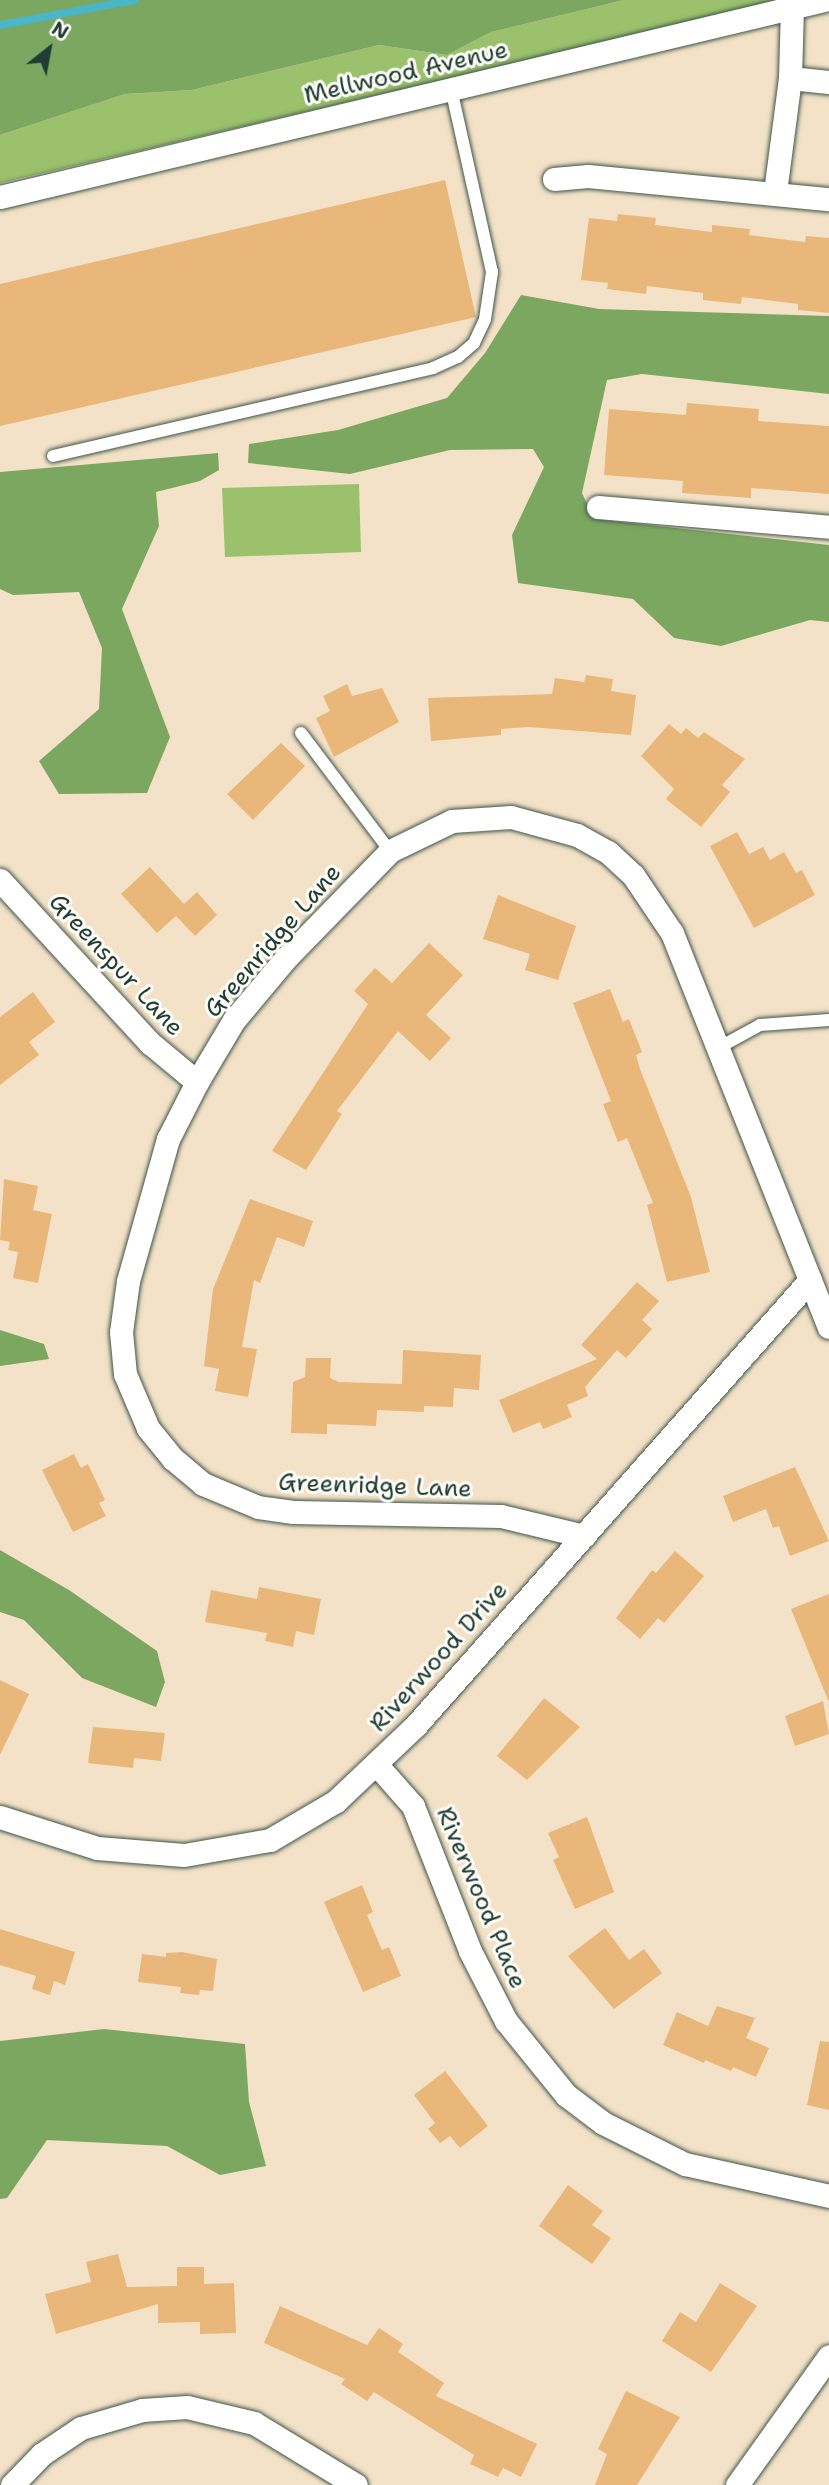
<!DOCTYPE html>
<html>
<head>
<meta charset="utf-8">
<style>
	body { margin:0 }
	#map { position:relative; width:829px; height:2485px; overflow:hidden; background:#f4e2c8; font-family:"Shantell Sans",sans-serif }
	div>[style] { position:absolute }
	.green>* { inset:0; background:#9bc16c }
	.forest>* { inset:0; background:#7ca760 }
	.stream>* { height:8px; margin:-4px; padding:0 4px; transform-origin:4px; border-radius:4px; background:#4ab6c6 }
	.building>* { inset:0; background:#eab77a }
	.roads { filter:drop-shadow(0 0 2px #3f564a) drop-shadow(0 0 2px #3f564a) }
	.service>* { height:12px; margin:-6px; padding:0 6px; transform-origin:6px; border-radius:6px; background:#fff }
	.minor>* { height:23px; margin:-11.5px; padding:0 11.5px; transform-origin:11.5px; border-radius:11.5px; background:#fff }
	span { translate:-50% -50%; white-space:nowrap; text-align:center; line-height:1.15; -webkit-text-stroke:6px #fdfcf7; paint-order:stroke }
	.street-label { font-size:24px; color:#1f3d34 }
	.north { position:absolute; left:14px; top:14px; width:70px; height:70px; -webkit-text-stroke:5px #fdfcf7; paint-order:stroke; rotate:31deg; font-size:19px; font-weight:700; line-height:28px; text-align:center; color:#1f3d34 }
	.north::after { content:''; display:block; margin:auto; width:24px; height:32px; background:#1f3d34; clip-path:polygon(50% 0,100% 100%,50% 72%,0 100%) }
</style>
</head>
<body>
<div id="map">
	<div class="green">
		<div style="clip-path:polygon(624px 0,786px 0,0 183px,0 135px,125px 94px,192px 90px,379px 45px,447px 55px,491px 32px)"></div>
		<div style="clip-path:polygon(359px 484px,361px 552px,225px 557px,222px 488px)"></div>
	</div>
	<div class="forest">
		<div style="clip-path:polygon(0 0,624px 0,491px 32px,447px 55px,379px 45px,192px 90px,125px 94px,0 135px)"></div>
		<div style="clip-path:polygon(521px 295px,599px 309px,829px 316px,829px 394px,642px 374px,607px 380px,582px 493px,594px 519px,829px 545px,829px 622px,810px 620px,721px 646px,674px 638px,633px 599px,518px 583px,512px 535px,544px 467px,533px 449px,450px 450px,350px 474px,248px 463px,249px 444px,338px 430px,447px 398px,485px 353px)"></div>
		<div style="clip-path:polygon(218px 453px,219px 470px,200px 481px,156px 492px,159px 526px,122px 609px,170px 737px,147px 793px,59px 794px,39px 761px,99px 709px,102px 648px,79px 592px,13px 595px,0 589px,0 472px)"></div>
		<div style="clip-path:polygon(0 1330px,44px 1344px,49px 1359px,0 1366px)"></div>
		<div style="clip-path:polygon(0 1550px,69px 1590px,157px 1651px,165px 1682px,156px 1707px,82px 1678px,24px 1620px,0 1612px)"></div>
		<div style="clip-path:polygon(104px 2029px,245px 2044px,249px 2102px,266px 2166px,220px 2175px,167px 2146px,47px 2140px,7px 2198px,0 2199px,0 2041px)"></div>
	</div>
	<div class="stream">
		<div style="left:0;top:25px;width:137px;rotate:-10.5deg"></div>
	</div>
	<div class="building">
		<div style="clip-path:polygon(445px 180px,476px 317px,0 426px,0 284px)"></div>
		<div style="clip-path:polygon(618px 214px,656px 218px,655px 225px,712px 232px,712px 225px,750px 229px,749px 235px,805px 242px,806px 236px,829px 238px,829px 313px,798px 310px,798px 304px,742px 297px,741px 304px,703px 300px,703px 293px,647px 286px,646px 294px,607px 289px,608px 283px,581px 280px,589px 218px,617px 221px)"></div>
		<div style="clip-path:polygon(687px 403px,759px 409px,758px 421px,829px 426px,829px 494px,751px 488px,751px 498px,682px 493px,683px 481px,604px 475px,609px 409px,686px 415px)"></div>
		<div style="clip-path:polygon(586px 675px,613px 679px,611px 691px,636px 695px,631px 735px,529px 727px,501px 729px,501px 735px,431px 741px,428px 698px,552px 694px,555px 678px,584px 682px)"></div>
		<div style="clip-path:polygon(347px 684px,352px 696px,382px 688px,399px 722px,334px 757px,316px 718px,330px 711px,323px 696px)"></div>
		<div style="clip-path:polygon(669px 724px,681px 734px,686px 728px,698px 738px,704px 732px,745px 759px,722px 785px,730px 792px,701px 827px,666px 799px,674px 789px,641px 756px)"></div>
		<div style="clip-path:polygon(281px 743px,305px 766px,253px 820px,227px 794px)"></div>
		<div style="clip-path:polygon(737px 832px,749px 854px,763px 847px,770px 860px,784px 852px,796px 873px,802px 870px,815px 895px,754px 928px,710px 846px)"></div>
		<div style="clip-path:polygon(150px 867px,184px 904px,197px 892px,217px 915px,195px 936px,176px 916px,157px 933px,121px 894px)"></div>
		<div style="clip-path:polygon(498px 895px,576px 926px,558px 980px,525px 970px,530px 954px,483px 939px)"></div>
		<div style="clip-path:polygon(429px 943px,463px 975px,426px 1015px,451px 1038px,430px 1061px,398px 1031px,337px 1111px,342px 1114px,306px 1170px,272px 1151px,368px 1004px,354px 991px,375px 968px,392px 983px)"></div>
		<div style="clip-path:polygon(610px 989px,623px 1022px,629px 1019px,642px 1052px,636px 1055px,640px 1069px,691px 1197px,710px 1272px,667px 1282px,647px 1205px,653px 1203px,627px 1138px,618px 1142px,603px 1104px,611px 1101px,573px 1003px)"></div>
		<div style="clip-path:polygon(33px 992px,55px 1022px,29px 1042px,39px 1055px,0 1085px,0 1017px)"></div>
		<div style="clip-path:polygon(4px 1179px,38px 1186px,33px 1210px,52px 1214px,38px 1283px,13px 1278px,18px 1252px,8px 1250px,10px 1242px,0 1240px)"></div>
		<div style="clip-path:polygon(250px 1199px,313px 1221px,304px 1247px,277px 1237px,260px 1283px,254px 1280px,242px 1347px,257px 1349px,248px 1397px,215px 1391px,219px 1369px,204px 1366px,213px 1289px)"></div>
		<div style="clip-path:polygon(637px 1282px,659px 1301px,642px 1320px,652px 1329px,626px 1358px,617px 1350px,585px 1387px,588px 1396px,567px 1405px,572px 1417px,543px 1429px,540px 1422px,513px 1433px,499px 1400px,597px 1359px,581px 1345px)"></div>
		<div style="clip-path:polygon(403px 1350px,481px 1355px,479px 1390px,454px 1388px,453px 1407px,424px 1406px,424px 1412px,377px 1410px,376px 1426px,327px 1424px,327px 1434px,291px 1433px,293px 1382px,305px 1377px,306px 1358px,331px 1358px,330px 1378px,339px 1382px,402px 1384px)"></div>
		<div style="clip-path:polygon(74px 1454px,81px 1468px,88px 1464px,105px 1500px,99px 1503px,106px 1516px,73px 1532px,42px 1470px)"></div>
		<div style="clip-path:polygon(795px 1467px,829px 1541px,790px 1556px,779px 1526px,773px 1528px,766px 1509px,733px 1522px,723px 1496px)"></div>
		<div style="clip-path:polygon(675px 1551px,704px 1576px,664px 1623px,658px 1618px,640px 1639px,616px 1618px,652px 1570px,656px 1573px)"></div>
		<div style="clip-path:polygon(259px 1587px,321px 1599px,314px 1635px,296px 1631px,293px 1647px,265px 1641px,267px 1633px,205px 1622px,211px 1590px,257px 1599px)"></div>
		<div style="clip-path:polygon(829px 1594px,829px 1700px,828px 1700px,791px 1609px)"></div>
		<div style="clip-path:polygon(0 1680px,29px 1694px,0 1755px)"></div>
		<div style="clip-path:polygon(544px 1698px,580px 1727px,527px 1780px,497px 1756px)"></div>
		<div style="clip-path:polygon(823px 1701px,829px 1734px,795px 1746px,785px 1716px)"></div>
		<div style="clip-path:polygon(93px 1727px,165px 1733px,161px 1761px,134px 1758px,133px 1768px,88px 1763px)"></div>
		<div style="clip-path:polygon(587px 1817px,614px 1892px,575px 1909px,553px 1860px,559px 1857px,548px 1833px)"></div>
		<div style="clip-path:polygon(362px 1885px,373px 1912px,367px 1915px,382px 1950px,389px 1947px,401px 1976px,363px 1992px,324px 1902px)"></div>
		<div style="clip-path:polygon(605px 1928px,629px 1960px,644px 1949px,662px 1973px,614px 2009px,568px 1956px)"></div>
		<div style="clip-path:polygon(0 1929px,75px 1952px,65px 1985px,54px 1981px,50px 1995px,32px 1989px,36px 1976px,0 1965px)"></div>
		<div style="clip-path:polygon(182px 1952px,217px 1959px,213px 1991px,200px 1990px,199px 1995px,180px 1993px,181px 1987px,138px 1982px,142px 1954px,166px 1957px,166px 1953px)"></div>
		<div style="clip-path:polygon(717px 2006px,755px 2018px,746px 2038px,769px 2048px,756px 2077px,733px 2067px,731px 2071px,705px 2060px,704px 2063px,663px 2045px,677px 2012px,708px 2026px)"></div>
		<div style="clip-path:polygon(820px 2041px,829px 2042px,829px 2110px,807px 2105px)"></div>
		<div style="clip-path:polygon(445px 2071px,488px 2126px,460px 2148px,450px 2136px,440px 2143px,428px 2129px,435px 2123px,414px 2095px)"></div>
		<div style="clip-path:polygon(568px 2185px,603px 2211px,592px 2225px,611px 2238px,592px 2264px,539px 2226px)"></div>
		<div style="clip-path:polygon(118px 2254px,127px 2287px,177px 2286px,177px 2267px,204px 2267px,204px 2284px,234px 2283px,236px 2333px,200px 2334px,200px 2322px,158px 2323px,158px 2304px,56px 2334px,45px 2294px,91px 2282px,86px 2262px)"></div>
		<div style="clip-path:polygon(720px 2283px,757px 2306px,711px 2372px,662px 2341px,680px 2312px,696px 2322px)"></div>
		<div style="clip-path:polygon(280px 2306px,367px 2345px,379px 2328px,403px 2344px,398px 2352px,444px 2383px,436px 2396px,537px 2444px,521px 2477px,503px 2468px,498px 2477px,470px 2464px,474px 2455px,374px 2392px,367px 2401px,341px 2384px,345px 2379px,264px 2343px)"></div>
		<div style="clip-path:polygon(626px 2391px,680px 2417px,637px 2485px,595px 2485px,607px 2454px,598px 2449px)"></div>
	</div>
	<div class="roads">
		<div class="service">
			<div style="left:53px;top:456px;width:390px;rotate:-13deg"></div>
			<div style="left:433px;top:368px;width:27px;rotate:-24deg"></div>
			<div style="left:458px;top:357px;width:21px;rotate:-41deg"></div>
			<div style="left:474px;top:343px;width:26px;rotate:-65deg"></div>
			<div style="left:485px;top:319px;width:48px;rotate:-81.5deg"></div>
			<div style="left:492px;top:272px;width:188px;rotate:-102.6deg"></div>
			<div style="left:301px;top:733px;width:148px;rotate:53deg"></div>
			<div style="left:718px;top:1048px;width:48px;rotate:-28.7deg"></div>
			<div style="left:760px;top:1025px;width:69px;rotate:-4.1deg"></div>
		</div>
		<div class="minor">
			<div style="left:790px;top:78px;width:39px;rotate:6deg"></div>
			<div style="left:554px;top:179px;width:34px;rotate:-5deg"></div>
			<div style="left:588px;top:176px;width:242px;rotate:5.5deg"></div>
			<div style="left:775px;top:192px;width:115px;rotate:-82.5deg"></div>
			<div style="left:790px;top:78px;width:71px;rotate:-88.4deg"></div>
			<div style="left:0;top:197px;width:847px;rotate:-13.45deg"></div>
			<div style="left:598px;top:507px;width:232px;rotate:4.9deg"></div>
			<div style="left:0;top:880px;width:222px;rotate:47.4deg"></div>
			<div style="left:150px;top:1043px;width:61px;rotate:39.7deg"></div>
			<div style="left:584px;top:1536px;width:85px;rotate:-166.5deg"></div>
			<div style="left:501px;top:1516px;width:208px;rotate:-178.9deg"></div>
			<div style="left:293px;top:1512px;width:35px;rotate:-172deg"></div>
			<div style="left:258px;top:1507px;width:60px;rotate:-157.3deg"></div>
			<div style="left:203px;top:1484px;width:39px;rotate:-140deg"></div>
			<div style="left:173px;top:1459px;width:40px;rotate:-129deg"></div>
			<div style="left:148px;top:1428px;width:59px;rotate:-113.1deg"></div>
			<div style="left:125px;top:1374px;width:42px;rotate:-95.4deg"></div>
			<div style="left:121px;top:1332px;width:51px;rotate:-82.2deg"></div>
			<div style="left:128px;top:1281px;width:148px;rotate:-74.3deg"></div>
			<div style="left:168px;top:1139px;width:64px;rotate:-63deg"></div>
			<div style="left:197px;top:1082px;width:72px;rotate:-59.2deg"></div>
			<div style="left:234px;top:1020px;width:81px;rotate:-50deg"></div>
			<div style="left:286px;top:958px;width:149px;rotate:-45.8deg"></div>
			<div style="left:390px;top:851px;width:69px;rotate:-25.8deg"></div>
			<div style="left:452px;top:821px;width:59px;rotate:-3.9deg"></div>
			<div style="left:511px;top:817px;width:68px;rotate:15.3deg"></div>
			<div style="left:577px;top:835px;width:35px;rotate:29deg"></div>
			<div style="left:608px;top:852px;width:34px;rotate:43deg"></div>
			<div style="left:633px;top:875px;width:70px;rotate:56.1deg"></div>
			<div style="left:672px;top:933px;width:424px;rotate:68.3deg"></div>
			<div style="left:376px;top:1764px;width:56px;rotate:48.6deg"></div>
			<div style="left:413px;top:1806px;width:156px;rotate:68.5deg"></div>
			<div style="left:470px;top:1951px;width:79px;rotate:62.8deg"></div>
			<div style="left:506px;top:2021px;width:95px;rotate:51deg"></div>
			<div style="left:566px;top:2095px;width:46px;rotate:37.1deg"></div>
			<div style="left:603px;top:2123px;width:92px;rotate:26.6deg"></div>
			<div style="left:685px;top:2164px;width:148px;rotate:12.5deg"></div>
			<div style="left:0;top:1817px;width:102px;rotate:17.7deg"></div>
			<div style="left:97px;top:1848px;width:87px;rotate:4.6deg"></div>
			<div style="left:184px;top:1855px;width:87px;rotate:-9.9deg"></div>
			<div style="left:270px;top:1840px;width:77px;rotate:-30.6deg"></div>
			<div style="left:336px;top:1801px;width:110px;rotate:-43.5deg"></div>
			<div style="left:416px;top:1725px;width:594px;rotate:-48.48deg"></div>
			<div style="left:12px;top:2485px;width:43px;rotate:-45.9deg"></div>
			<div style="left:42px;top:2454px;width:47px;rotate:-33.7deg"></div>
			<div style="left:81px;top:2428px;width:64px;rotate:-16.4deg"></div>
			<div style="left:142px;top:2410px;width:45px;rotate:-3.8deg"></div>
			<div style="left:187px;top:2407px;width:69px;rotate:13.4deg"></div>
			<div style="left:254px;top:2423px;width:119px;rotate:31.3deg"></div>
			<div style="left:737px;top:2485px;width:158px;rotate:-54.5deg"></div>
		</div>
	</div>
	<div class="street-label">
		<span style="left:406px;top:73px;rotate:-13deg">Mellwood Avenue</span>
		<span style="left:273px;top:941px;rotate:-49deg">Greenridge Lane</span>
		<span style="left:116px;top:965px;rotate:47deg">Greenspur Lane</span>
		<span style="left:375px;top:1486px;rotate:2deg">Greenridge Lane</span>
		<span style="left:439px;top:1657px;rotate:-48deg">Riverwood Drive</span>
		<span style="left:481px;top:1898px;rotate:67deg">Riverwood Place</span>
	</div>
	<div class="north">N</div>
</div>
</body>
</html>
